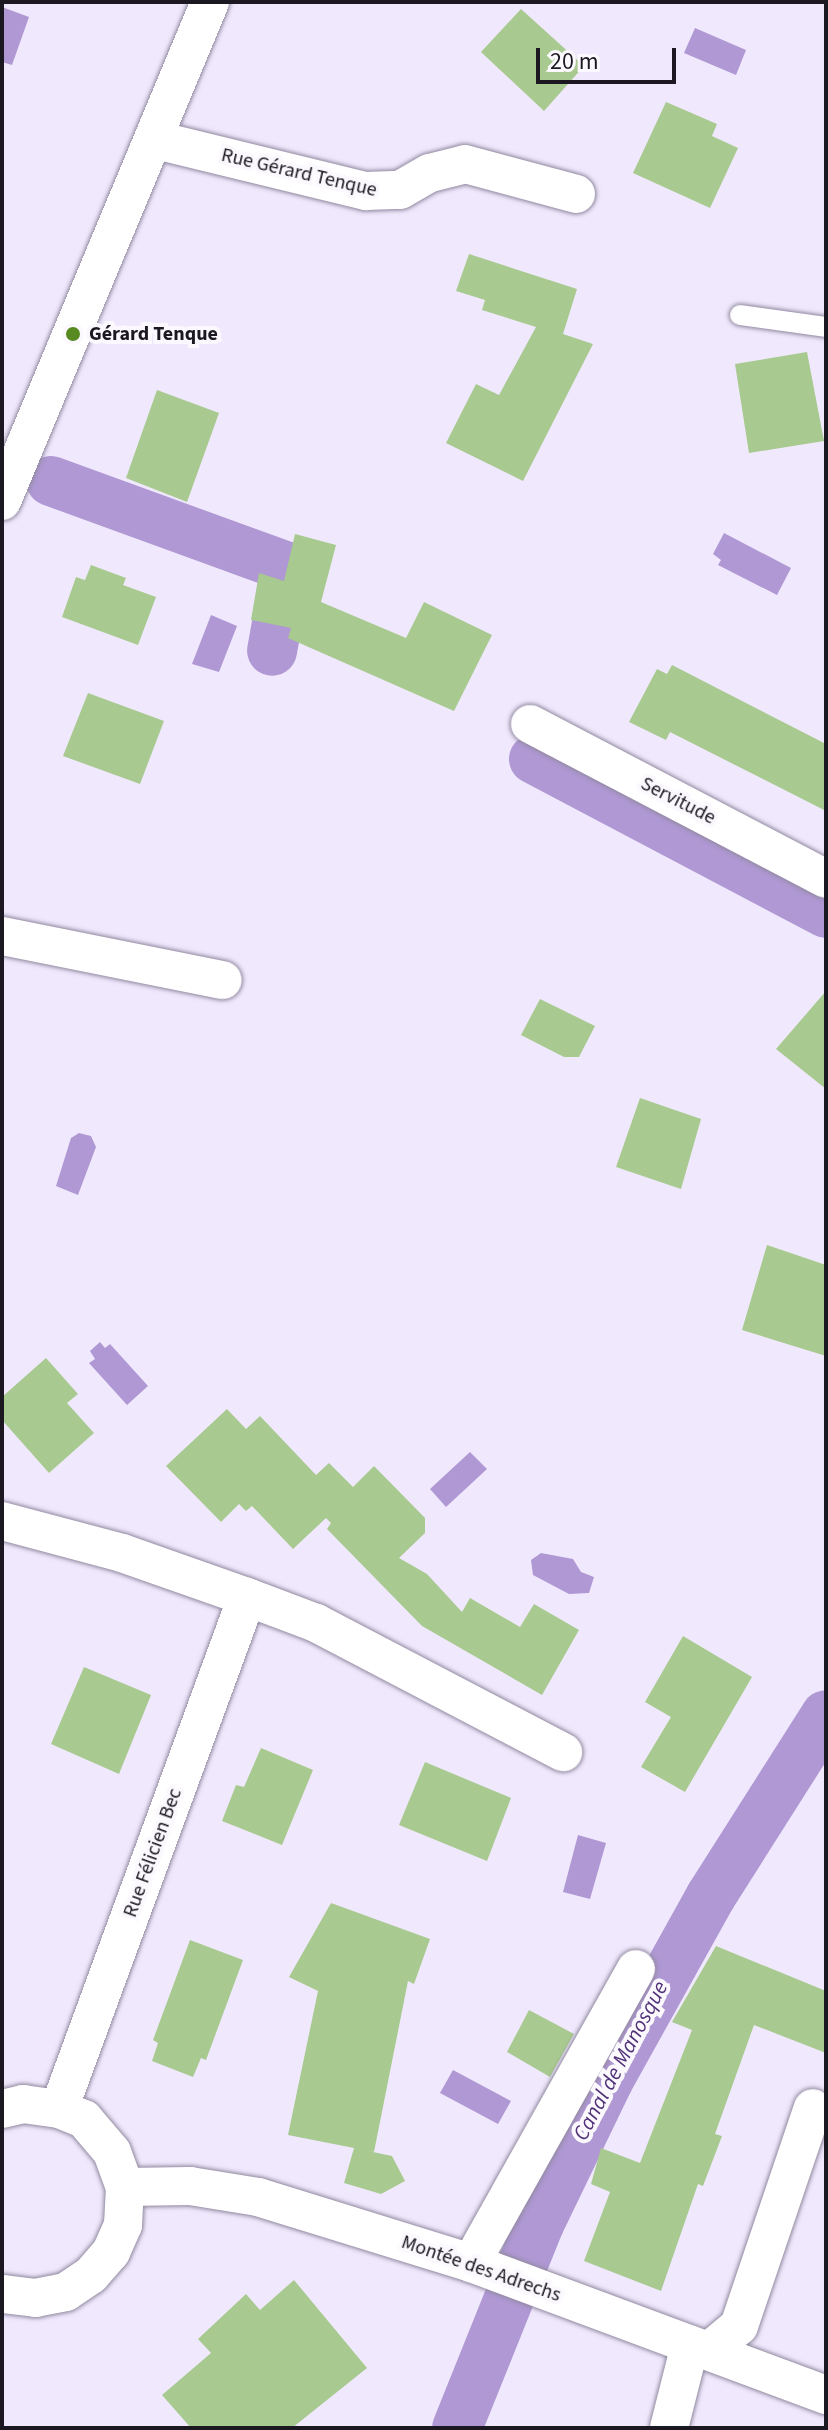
<!DOCTYPE html>
<html>
<head>
<meta charset="utf-8">
<style>
	body { margin:0 }
	#map { position:relative; width:828px; height:2430px; overflow:hidden; background:#f0e9fd; font-family:"Source Sans 3",sans-serif }
	div>[style] { position:absolute }
	.water>* { inset:0; background:#af98d3 }
	.canal>* { height:50px; margin:-25px; padding:0 25px; transform-origin:25px; border-radius:25px; background:#af98d3 }
	.building>* { inset:0; background:#a8c98f }
	.roads { filter:drop-shadow(0 0 2px #9189a0) drop-shadow(0 0 2px #9189a0) }
	.service>* { height:20px; margin:-10px; padding:0 10px; transform-origin:10px; border-radius:10px; background:#fff }
	.minor>* { height:38px; margin:-19px; padding:0 19px; transform-origin:19px; border-radius:19px; background:#fff }
	.dots>* { width:22px; height:22px; translate:-50% -50%; box-sizing:border-box; border:4px solid #fbf9fe; border-radius:50% }
	span { translate:-50% -50%; white-space:nowrap; text-align:center; line-height:1.15; -webkit-text-stroke:8px #fbf9fe; paint-order:stroke }
	.street-label { font-size:20px; color:#1c1821 }
	.poi-label { font-size:20px; color:#1c1821; font-weight:700 }
	.left { translate:0 -50%; text-align:left }
	.water-label { font-size:22px; color:#513178; font-style:italic }
	.frame { position:absolute; inset:0; border:4px solid #1c1821; pointer-events:none }
	.scale { position:absolute; left:536px; top:48px; width:140px; height:36px; box-sizing:border-box; border:4px solid #1c1821; border-top:0; padding-left:10px; font-size:24px; line-height:28px; white-space:nowrap; color:#1c1821; -webkit-text-stroke:6px #fbf9fe; paint-order:stroke }
</style>
</head>
<body>
<div id="map">
	<div class="water">
		<div style="clip-path:polygon(2px 7px,29px 17px,12px 65px,2px 62px)"></div>
		<div style="clip-path:polygon(695px 28px,746px 50px,736px 75px,684px 53px)"></div>
		<div style="clip-path:polygon(724px 533px,791px 568px,777px 595px,718px 565px,721px 560px,713px 554px)"></div>
		<div style="clip-path:polygon(211px 615px,237px 626px,219px 672px,192px 664px)"></div>
		<div style="clip-path:polygon(79px 1133px,91px 1136px,96px 1147px,78px 1195px,56px 1186px,71px 1138px)"></div>
		<div style="clip-path:polygon(100px 1342px,105px 1348px,110px 1344px,148px 1386px,127px 1405px,89px 1363px,95px 1359px,90px 1351px)"></div>
		<div style="clip-path:polygon(470px 1452px,487px 1469px,446px 1507px,430px 1489px)"></div>
		<div style="clip-path:polygon(541px 1553px,573px 1559px,581px 1572px,594px 1577px,589px 1593px,569px 1594px,533px 1575px,531px 1560px)"></div>
		<div style="clip-path:polygon(578px 1835px,606px 1843px,590px 1899px,563px 1892px)"></div>
		<div style="clip-path:polygon(453px 2070px,511px 2101px,498px 2124px,440px 2093px)"></div>
	</div>
	<div class="canal">
		<div style="left:51px;top:481px;width:251px;rotate:20deg"></div>
		<div style="left:287px;top:567px;width:85px;rotate:100.1deg"></div>
		<div style="left:534px;top:759px;width:330px;rotate:27.8deg"></div>
		<div style="left:457px;top:2428px;width:220px;rotate:-68.1deg"></div>
		<div style="left:539px;top:2224px;width:159px;rotate:-64.2deg"></div>
		<div style="left:608px;top:2081px;width:212px;rotate:-60.9deg"></div>
		<div style="left:711px;top:1896px;width:214px;rotate:-57.6deg"></div>
	</div>
	<div class="building">
		<div style="clip-path:polygon(521px 9px,584px 66px,544px 111px,481px 52px)"></div>
		<div style="clip-path:polygon(666px 102px,717px 124px,712px 136px,738px 148px,710px 208px,633px 173px)"></div>
		<div style="clip-path:polygon(469px 254px,577px 289px,563px 334px,593px 344px,523px 481px,446px 443px,476px 384px,499px 395px,536px 327px,482px 310px,485px 300px,456px 291px)"></div>
		<div style="clip-path:polygon(807px 352px,824px 441px,749px 453px,735px 364px)"></div>
		<div style="clip-path:polygon(157px 390px,219px 413px,187px 502px,126px 478px)"></div>
		<div style="clip-path:polygon(295px 534px,336px 545px,321px 602px,406px 638px,424px 602px,492px 635px,454px 711px,288px 638px,291px 628px,251px 620px,259px 573px,284px 581px)"></div>
		<div style="clip-path:polygon(91px 565px,126px 578px,123px 585px,156px 597px,138px 645px,62px 617px,76px 577px,85px 580px)"></div>
		<div style="clip-path:polygon(672px 665px,826px 744px,826px 811px,670px 732px,666px 740px,629px 722px,657px 669px,667px 674px)"></div>
		<div style="clip-path:polygon(88px 693px,164px 721px,140px 784px,63px 756px)"></div>
		<div style="clip-path:polygon(826px 991px,826px 1089px,776px 1049px)"></div>
		<div style="clip-path:polygon(540px 999px,595px 1026px,579px 1057px,564px 1057px,521px 1035px)"></div>
		<div style="clip-path:polygon(640px 1098px,701px 1119px,681px 1189px,616px 1167px)"></div>
		<div style="clip-path:polygon(767px 1245px,826px 1265px,826px 1356px,742px 1330px)"></div>
		<div style="clip-path:polygon(46px 1358px,78px 1394px,67px 1403px,94px 1433px,49px 1473px,2px 1420px,2px 1397px)"></div>
		<div style="clip-path:polygon(227px 1409px,246px 1429px,260px 1416px,316px 1475px,329px 1463px,353px 1487px,374px 1466px,425px 1518px,425px 1533px,399px 1558px,427px 1574px,462px 1612px,470px 1598px,520px 1627px,534px 1604px,579px 1630px,542px 1695px,422px 1626px,327px 1529px,331px 1523px,326px 1518px,293px 1549px,252px 1506px,246px 1511px,239px 1504px,221px 1522px,166px 1466px)"></div>
		<div style="clip-path:polygon(683px 1636px,752px 1677px,685px 1792px,641px 1767px,671px 1717px,645px 1702px)"></div>
		<div style="clip-path:polygon(84px 1667px,151px 1695px,119px 1774px,51px 1744px)"></div>
		<div style="clip-path:polygon(261px 1748px,313px 1770px,282px 1845px,222px 1821px,236px 1785px,244px 1787px)"></div>
		<div style="clip-path:polygon(425px 1762px,511px 1798px,487px 1861px,399px 1825px)"></div>
		<div style="clip-path:polygon(331px 1903px,430px 1939px,414px 1984px,408px 1981px,374px 2152px,368px 2151px,392px 2156px,405px 2181px,381px 2194px,344px 2183px,354px 2148px,288px 2135px,318px 1991px,289px 1977px)"></div>
		<div style="clip-path:polygon(190px 1940px,243px 1960px,206px 2060px,201px 2058px,193px 2077px,152px 2061px,158px 2043px,153px 2040px)"></div>
		<div style="clip-path:polygon(716px 1946px,826px 1991px,826px 2053px,754px 2025px,715px 2134px,722px 2136px,703px 2186px,698px 2184px,661px 2291px,584px 2261px,610px 2192px,591px 2184px,601px 2148px,640px 2163px,692px 2030px,672px 2022px)"></div>
		<div style="clip-path:polygon(529px 2010px,574px 2034px,550px 2077px,507px 2052px)"></div>
		<div style="clip-path:polygon(294px 2280px,367px 2368px,292px 2428px,191px 2428px,162px 2395px,211px 2353px,198px 2339px,246px 2294px,260px 2310px)"></div>
	</div>
	<div class="roads">
		<div class="service">
			<div style="left:740px;top:315px;width:87px;rotate:7.9deg"></div>
		</div>
		<div class="minor">
			<div style="left:156px;top:140px;width:216px;rotate:13.7deg"></div>
			<div style="left:366px;top:191px;width:34px;rotate:-2deg"></div>
			<div style="left:400px;top:190px;width:34px;rotate:-30deg"></div>
			<div style="left:430px;top:173px;width:36px;rotate:-14deg"></div>
			<div style="left:465px;top:164px;width:115px;rotate:15.1deg"></div>
			<div style="left:2px;top:501px;width:541px;rotate:-67.37deg"></div>
			<div style="left:530px;top:724px;width:334px;rotate:27.6deg"></div>
			<div style="left:2px;top:936px;width:225px;rotate:11.3deg"></div>
			<div style="left:2px;top:1521px;width:124px;rotate:14.9deg"></div>
			<div style="left:122px;top:1553px;width:133px;rotate:19.4deg"></div>
			<div style="left:247px;top:1597px;width:545px;rotate:110.16deg"></div>
			<div style="left:247px;top:1597px;width:74px;rotate:20.6deg"></div>
			<div style="left:316px;top:1623px;width:279px;rotate:27.6deg"></div>
			<div style="left:2px;top:2109px;width:22px;rotate:-13deg"></div>
			<div style="left:23px;top:2104px;width:36px;rotate:8deg"></div>
			<div style="left:59px;top:2109px;width:27px;rotate:22deg"></div>
			<div style="left:84px;top:2119px;width:43px;rotate:49.7deg"></div>
			<div style="left:112px;top:2152px;width:37px;rotate:70deg"></div>
			<div style="left:125px;top:2187px;width:38px;rotate:93deg"></div>
			<div style="left:123px;top:2225px;width:30px;rotate:114deg"></div>
			<div style="left:111px;top:2252px;width:30px;rotate:131deg"></div>
			<div style="left:91px;top:2275px;width:30px;rotate:146deg"></div>
			<div style="left:66px;top:2292px;width:31px;rotate:169deg"></div>
			<div style="left:36px;top:2298px;width:34px;rotate:-173deg"></div>
			<div style="left:125px;top:2187px;width:65px;rotate:-0.9deg"></div>
			<div style="left:190px;top:2186px;width:69px;rotate:9.2deg"></div>
			<div style="left:258px;top:2197px;width:223px;rotate:17.2deg"></div>
			<div style="left:471px;top:2263px;width:379px;rotate:20.4deg"></div>
			<div style="left:471px;top:2263px;width:337px;rotate:-60.7deg"></div>
			<div style="left:709px;top:2351px;width:39px;rotate:-40deg"></div>
			<div style="left:739px;top:2326px;width:230px;rotate:-71.3deg"></div>
			<div style="left:669px;top:2428px;width:86px;rotate:-75.8deg"></div>
		</div>
	</div>
	<div class="dots">
		<div style="left:73px;top:334px;background:#578a20"></div>
	</div>
	<div class="street-label">
		<span style="left:299px;top:173px;rotate:13deg">Rue Gérard Tenque</span>
		<span style="left:678px;top:801px;rotate:27deg">Servitude</span>
		<span style="left:153px;top:1853px;rotate:-70deg">Rue Félicien Bec</span>
		<span style="left:481px;top:2269px;rotate:19deg">Montée des Adrechs</span>
	</div>
	<div class="poi-label">
		<span class="left" style="left:89px;top:334px">Gérard Tenque</span>
	</div>
	<div class="water-label">
		<span style="left:621px;top:2061px;rotate:-62deg">Canal de Manosque</span>
	</div>
	<div class="frame"></div>
	<div class="scale">20 m</div>
</div>
</body>
</html>
